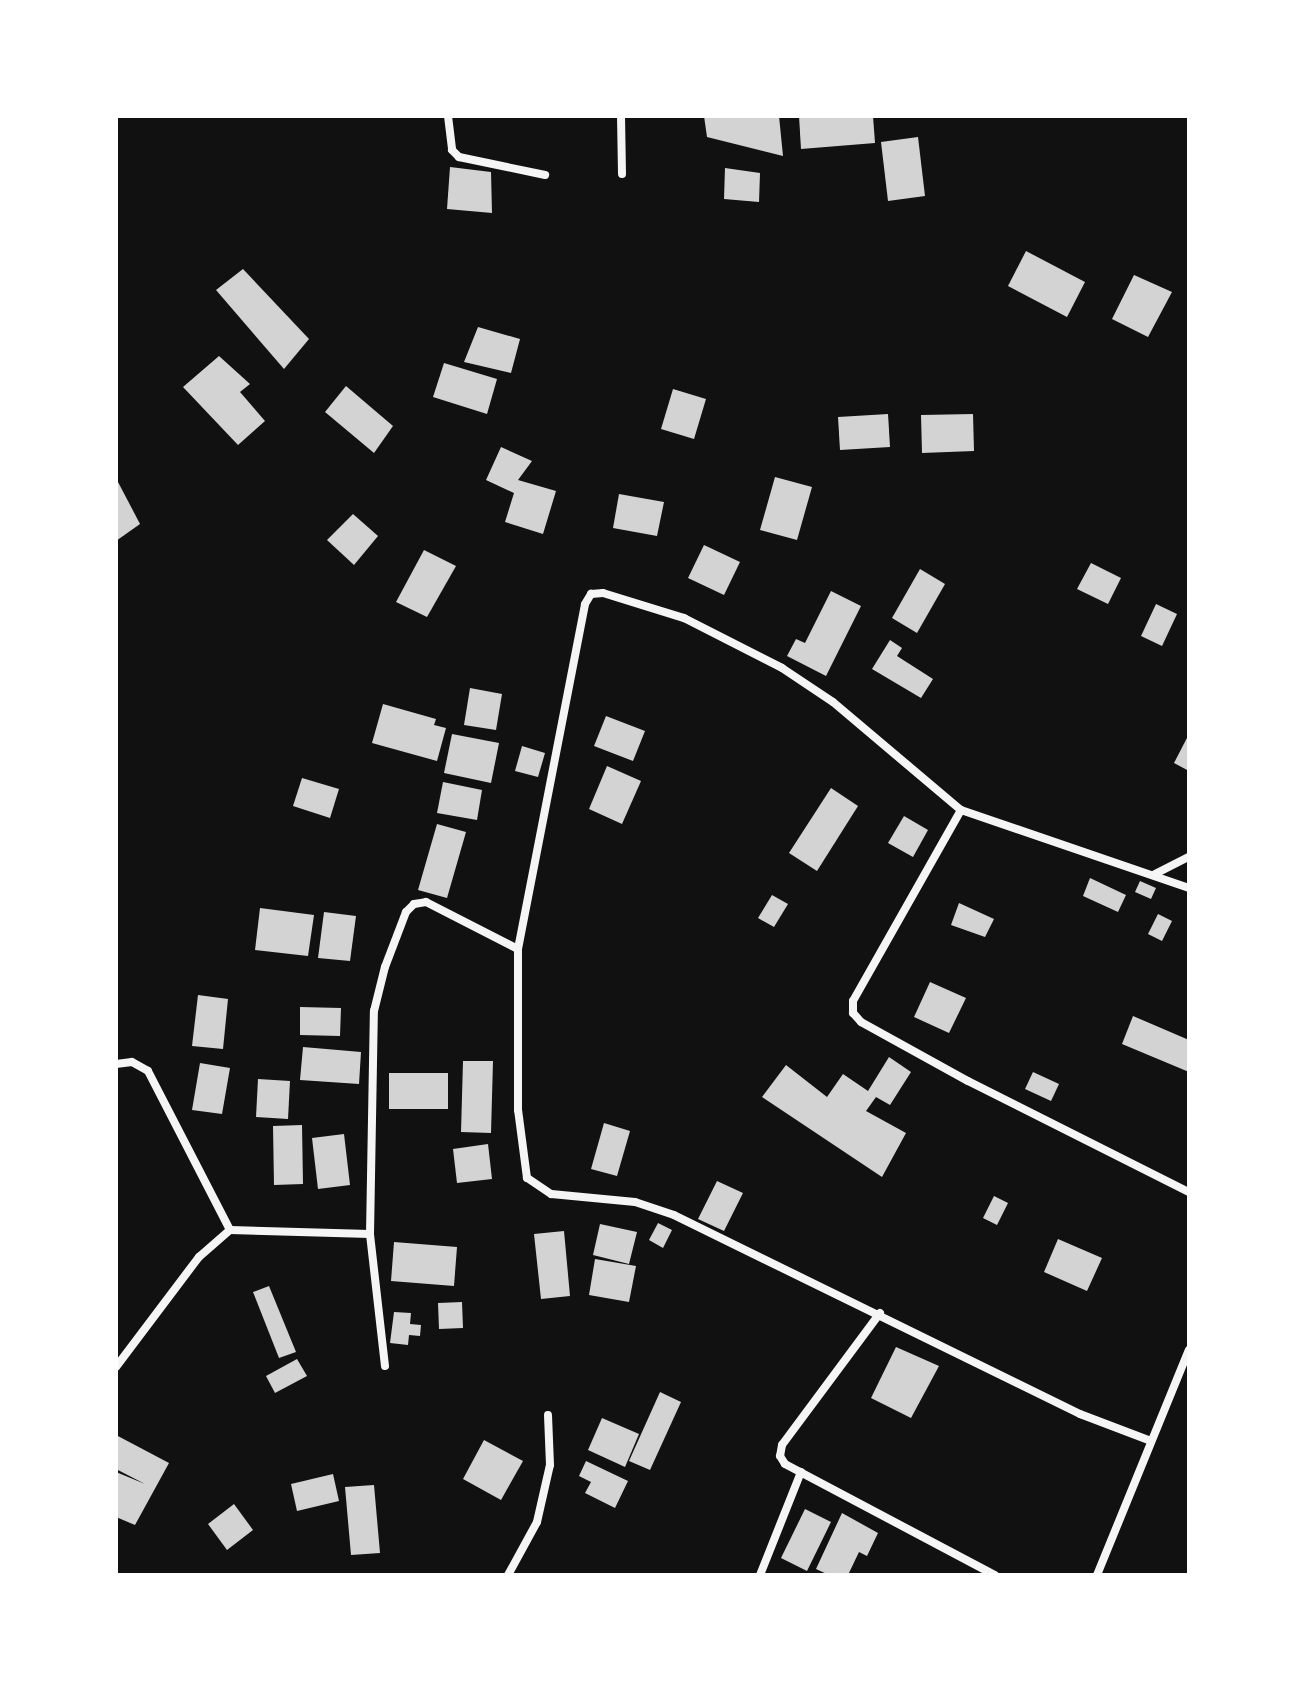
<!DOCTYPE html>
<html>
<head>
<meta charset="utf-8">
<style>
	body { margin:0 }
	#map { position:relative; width:1305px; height:1691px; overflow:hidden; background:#111; font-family:"Archivo Narrow",sans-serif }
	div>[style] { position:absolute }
	.building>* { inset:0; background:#d3d3d3 }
	.minor>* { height:8px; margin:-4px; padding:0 4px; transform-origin:4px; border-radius:4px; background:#f5f5f5 }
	span { translate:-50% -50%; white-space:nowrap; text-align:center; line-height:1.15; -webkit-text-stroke:6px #fff; paint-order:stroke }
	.frame { position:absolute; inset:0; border:118px solid #fff; pointer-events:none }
</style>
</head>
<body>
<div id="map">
	<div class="building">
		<div style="clip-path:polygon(704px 116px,779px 116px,783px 156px,707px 137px)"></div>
		<div style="clip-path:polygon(799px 116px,873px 116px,875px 143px,801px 149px)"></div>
		<div style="clip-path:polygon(918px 137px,925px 196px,888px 201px,881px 142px)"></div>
		<div style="clip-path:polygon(450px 167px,491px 172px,492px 213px,447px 209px)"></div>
		<div style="clip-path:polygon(725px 168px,760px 173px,759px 202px,724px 199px)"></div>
		<div style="clip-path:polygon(1026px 251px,1085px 282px,1067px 317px,1008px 286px)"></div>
		<div style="clip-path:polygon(243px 269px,309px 339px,284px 369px,216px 290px)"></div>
		<div style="clip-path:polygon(1134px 275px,1172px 292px,1148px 337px,1112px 319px)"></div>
		<div style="clip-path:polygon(478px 327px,520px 339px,511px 373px,464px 362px)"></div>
		<div style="clip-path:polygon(219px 356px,250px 384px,240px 392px,265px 421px,238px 445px,183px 387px)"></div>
		<div style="clip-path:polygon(444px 363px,497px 379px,487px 414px,433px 397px)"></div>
		<div style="clip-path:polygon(346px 386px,393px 426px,374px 453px,325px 412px)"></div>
		<div style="clip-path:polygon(673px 389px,706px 399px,694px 439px,661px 429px)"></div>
		<div style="clip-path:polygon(888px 414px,890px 447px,840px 450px,838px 417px)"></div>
		<div style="clip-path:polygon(973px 414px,974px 451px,922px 453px,921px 415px)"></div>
		<div style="clip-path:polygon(501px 447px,532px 461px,518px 480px,556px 491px,543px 534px,505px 522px,514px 493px,486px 480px)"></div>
		<div style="clip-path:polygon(775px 477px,812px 487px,797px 540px,760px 530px)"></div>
		<div style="clip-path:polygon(118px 482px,140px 524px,116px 541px,116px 484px)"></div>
		<div style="clip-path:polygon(619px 494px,664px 502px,657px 536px,613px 528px)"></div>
		<div style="clip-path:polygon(353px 514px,378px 536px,354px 565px,327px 540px)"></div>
		<div style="clip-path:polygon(704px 545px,740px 562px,724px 595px,688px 578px)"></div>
		<div style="clip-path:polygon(424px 550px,456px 566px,427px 617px,396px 602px)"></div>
		<div style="clip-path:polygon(1091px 563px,1121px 578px,1108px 604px,1077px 589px)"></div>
		<div style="clip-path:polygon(920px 569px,945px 584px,917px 633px,892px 618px)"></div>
		<div style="clip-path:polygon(831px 591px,861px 606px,826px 676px,787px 656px,796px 639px,805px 643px)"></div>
		<div style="clip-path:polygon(1156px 604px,1177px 614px,1162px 646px,1141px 636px)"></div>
		<div style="clip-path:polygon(890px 640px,902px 648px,897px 656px,933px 679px,921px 698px,872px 669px)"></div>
		<div style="clip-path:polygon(470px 688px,502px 694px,496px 730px,464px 725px)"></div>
		<div style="clip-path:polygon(383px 704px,436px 719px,434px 725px,446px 728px,437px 761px,372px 743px)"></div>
		<div style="clip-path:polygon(606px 716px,645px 731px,633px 761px,594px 746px)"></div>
		<div style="clip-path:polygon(452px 734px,499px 743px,491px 783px,444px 773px)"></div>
		<div style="clip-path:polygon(1189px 734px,1189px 771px,1174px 763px)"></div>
		<div style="clip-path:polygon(522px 746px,545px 753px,538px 777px,515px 771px)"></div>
		<div style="clip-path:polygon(607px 766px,641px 781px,622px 824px,589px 809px)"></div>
		<div style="clip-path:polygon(302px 778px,339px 789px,330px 818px,293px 806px)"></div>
		<div style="clip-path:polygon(443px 782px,482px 790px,477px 820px,437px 813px)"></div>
		<div style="clip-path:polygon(831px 788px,858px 806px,817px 871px,789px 853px)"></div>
		<div style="clip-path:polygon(904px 816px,928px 830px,913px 857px,888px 843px)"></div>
		<div style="clip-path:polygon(437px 824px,466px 832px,447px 898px,418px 890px)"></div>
		<div style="clip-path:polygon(1090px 878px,1126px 895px,1118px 912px,1083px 896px)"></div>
		<div style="clip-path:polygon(1140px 881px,1156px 888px,1151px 899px,1135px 892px)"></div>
		<div style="clip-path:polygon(772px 895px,788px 904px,774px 927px,758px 918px)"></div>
		<div style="clip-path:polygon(959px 903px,994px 919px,985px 937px,951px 925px)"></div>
		<div style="clip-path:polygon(260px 908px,314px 915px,308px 956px,255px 950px)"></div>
		<div style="clip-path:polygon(324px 912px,356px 916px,350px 961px,318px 958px)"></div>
		<div style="clip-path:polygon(1158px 914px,1172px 921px,1162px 941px,1148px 934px)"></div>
		<div style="clip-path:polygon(930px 982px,966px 998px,949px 1033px,914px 1017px)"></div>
		<div style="clip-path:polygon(198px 995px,228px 999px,223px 1049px,192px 1046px)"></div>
		<div style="clip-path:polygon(300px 1007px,341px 1008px,340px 1036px,300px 1035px)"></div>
		<div style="clip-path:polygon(1133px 1016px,1189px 1040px,1189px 1072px,1122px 1044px)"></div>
		<div style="clip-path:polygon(303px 1047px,361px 1052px,359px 1084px,300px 1080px)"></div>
		<div style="clip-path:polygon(889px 1057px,911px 1072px,890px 1105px,876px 1097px,866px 1111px,906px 1133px,882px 1177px,762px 1097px,786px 1065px,827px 1097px,843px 1074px,868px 1091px)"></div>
		<div style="clip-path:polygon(463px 1061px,493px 1061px,491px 1133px,461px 1132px)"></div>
		<div style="clip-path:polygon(200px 1063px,230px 1068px,222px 1114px,192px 1110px)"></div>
		<div style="clip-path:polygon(1033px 1072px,1059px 1084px,1051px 1101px,1025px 1089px)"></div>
		<div style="clip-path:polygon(389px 1073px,448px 1073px,448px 1109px,389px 1109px)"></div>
		<div style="clip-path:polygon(258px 1079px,290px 1081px,288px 1119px,256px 1117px)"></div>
		<div style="clip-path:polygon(604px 1123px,630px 1131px,617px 1176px,591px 1169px)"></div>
		<div style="clip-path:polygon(302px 1125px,303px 1184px,274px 1185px,273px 1126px)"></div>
		<div style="clip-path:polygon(344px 1134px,350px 1185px,318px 1189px,312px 1138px)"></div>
		<div style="clip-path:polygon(488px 1144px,492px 1179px,457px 1183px,453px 1149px)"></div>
		<div style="clip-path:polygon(717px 1181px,743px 1193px,724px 1231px,698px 1219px)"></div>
		<div style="clip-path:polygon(994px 1196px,1008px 1203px,997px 1225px,983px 1218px)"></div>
		<div style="clip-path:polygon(658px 1223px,672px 1230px,663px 1248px,649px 1240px)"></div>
		<div style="clip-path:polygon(600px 1224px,637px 1232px,629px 1264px,593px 1255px)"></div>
		<div style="clip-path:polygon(564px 1231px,570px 1296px,541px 1299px,534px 1234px)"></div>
		<div style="clip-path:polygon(1058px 1239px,1102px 1258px,1087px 1291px,1044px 1272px)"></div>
		<div style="clip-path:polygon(394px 1242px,457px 1247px,454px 1286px,391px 1281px)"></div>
		<div style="clip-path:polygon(595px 1259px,636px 1266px,629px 1302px,589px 1295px)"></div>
		<div style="clip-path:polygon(269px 1286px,296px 1352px,279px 1358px,253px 1292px)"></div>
		<div style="clip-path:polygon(462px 1302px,463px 1328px,439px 1329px,438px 1303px)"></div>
		<div style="clip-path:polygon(394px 1312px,411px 1313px,410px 1324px,421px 1325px,420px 1336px,409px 1335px,408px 1345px,390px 1343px)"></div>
		<div style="clip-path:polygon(896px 1347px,939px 1366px,911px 1418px,871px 1398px)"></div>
		<div style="clip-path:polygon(297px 1359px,307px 1376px,275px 1393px,266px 1376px)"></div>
		<div style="clip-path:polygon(660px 1392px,681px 1402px,650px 1470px,629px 1461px)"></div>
		<div style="clip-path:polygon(602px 1418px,639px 1434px,625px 1467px,588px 1450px)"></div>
		<div style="clip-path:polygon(116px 1435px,169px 1463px,135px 1525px,116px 1517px,116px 1472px,145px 1484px,116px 1469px)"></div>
		<div style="clip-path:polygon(484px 1440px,523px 1461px,501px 1500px,463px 1479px)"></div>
		<div style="clip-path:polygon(586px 1461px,628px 1481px,615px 1508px,585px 1493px,591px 1482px,579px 1476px)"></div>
		<div style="clip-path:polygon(333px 1474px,339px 1501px,297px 1511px,291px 1484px)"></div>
		<div style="clip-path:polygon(374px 1485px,380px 1553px,351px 1555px,345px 1487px)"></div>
		<div style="clip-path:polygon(234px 1504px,253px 1530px,227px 1550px,208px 1524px)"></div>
		<div style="clip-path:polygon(805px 1509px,831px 1522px,807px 1571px,781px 1558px)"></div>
		<div style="clip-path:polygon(842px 1513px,878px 1533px,867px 1556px,859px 1552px,848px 1575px,829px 1575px,816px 1569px)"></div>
	</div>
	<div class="minor">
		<div style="left:448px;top:116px;width:34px;rotate:83deg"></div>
		<div style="left:452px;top:150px;width:10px;rotate:45deg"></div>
		<div style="left:459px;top:157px;width:88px;rotate:11.8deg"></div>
		<div style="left:621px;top:116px;width:58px;rotate:89deg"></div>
		<div style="left:961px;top:810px;width:219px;rotate:119.5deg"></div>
		<div style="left:853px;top:1001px;width:12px;rotate:90deg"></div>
		<div style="left:853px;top:1013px;width:12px;rotate:48deg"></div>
		<div style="left:861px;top:1022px;width:122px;rotate:28.9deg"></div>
		<div style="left:968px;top:1081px;width:247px;rotate:26.7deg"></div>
		<div style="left:1155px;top:874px;width:38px;rotate:-27deg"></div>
		<div style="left:116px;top:1064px;width:16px;rotate:-7deg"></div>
		<div style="left:132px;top:1062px;width:18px;rotate:29deg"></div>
		<div style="left:148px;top:1071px;width:179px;rotate:62.7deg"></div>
		<div style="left:880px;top:1313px;width:164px;rotate:126.6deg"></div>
		<div style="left:782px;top:1445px;width:11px;rotate:100deg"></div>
		<div style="left:780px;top:1456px;width:9px;rotate:58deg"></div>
		<div style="left:785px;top:1464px;width:238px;rotate:27.9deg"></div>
		<div style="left:385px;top:1366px;width:133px;rotate:-96.5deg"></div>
		<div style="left:370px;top:1234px;width:223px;rotate:-89deg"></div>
		<div style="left:374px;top:1011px;width:45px;rotate:-76deg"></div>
		<div style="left:385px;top:967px;width:59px;rotate:-69.1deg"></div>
		<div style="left:406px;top:912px;width:11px;rotate:-45deg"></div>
		<div style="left:414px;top:904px;width:12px;rotate:-9deg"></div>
		<div style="left:426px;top:902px;width:103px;rotate:27.1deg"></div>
		<div style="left:116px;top:1367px;width:138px;rotate:-53deg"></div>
		<div style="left:199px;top:1257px;width:41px;rotate:-41.1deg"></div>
		<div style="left:230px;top:1230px;width:140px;rotate:1.6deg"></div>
		<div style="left:1151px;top:1441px;width:76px;rotate:-159.2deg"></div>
		<div style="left:1080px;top:1414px;width:452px;rotate:-153.9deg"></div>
		<div style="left:674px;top:1215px;width:41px;rotate:-161.6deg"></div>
		<div style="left:635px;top:1202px;width:84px;rotate:-174.6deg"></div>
		<div style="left:551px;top:1194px;width:29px;rotate:-146deg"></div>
		<div style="left:527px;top:1178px;width:69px;rotate:-97.5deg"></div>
		<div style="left:518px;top:1110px;width:161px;rotate:-90deg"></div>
		<div style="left:518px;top:949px;width:351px;rotate:-79deg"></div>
		<div style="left:585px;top:604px;width:12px;rotate:-59deg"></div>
		<div style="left:591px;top:594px;width:12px;rotate:-5deg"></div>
		<div style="left:603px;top:593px;width:85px;rotate:17.2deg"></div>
		<div style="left:684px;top:618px;width:110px;rotate:27deg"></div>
		<div style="left:782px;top:668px;width:61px;rotate:33.7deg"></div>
		<div style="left:833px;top:702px;width:167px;rotate:40.2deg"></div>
		<div style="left:961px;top:810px;width:241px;rotate:18.9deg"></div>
		<div style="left:508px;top:1575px;width:60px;rotate:-61.3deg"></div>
		<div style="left:537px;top:1522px;width:58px;rotate:-77.2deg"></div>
		<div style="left:550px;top:1465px;width:50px;rotate:-92.3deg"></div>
		<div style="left:760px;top:1575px;width:111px;rotate:-68.3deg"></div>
		<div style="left:1097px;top:1575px;width:243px;rotate:-67.8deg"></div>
	</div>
	<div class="frame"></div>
</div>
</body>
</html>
